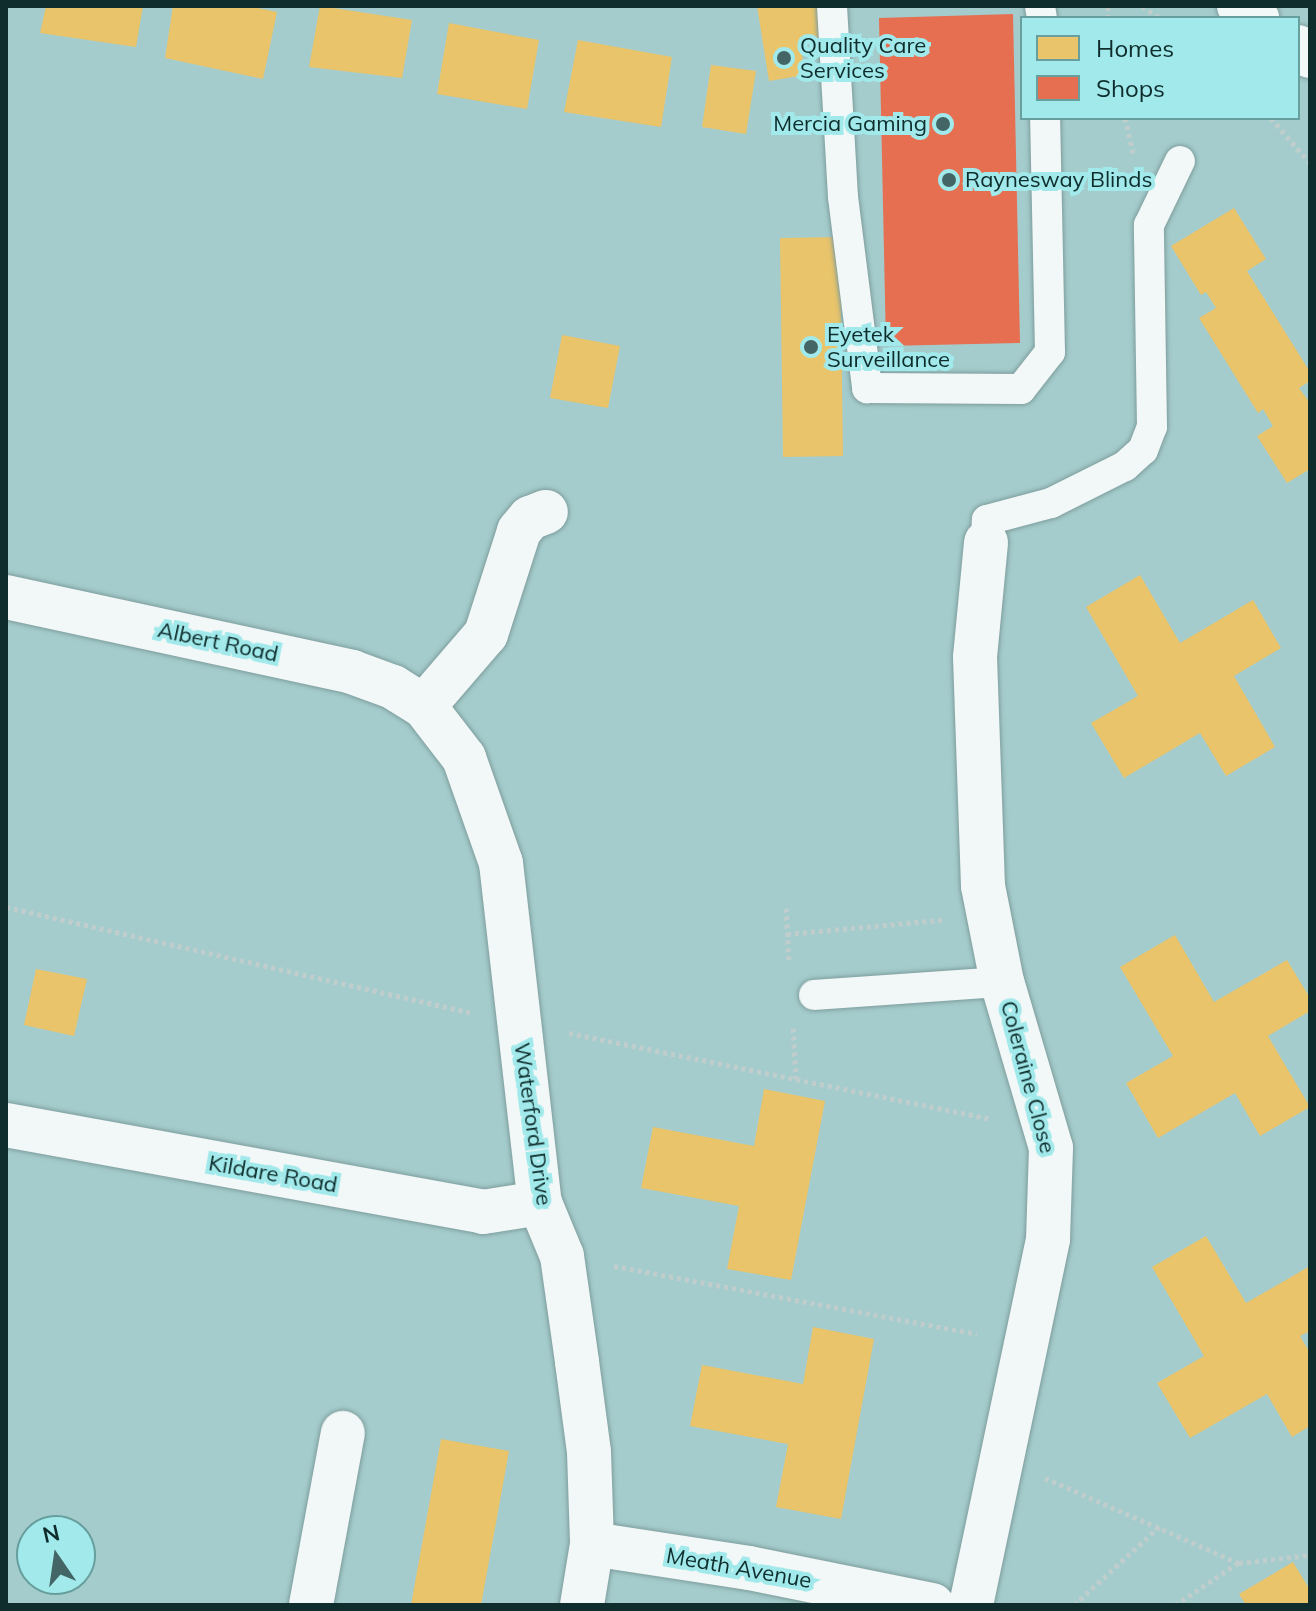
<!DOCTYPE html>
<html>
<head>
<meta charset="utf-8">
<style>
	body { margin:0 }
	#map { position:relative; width:1316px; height:1611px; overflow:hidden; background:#a5cccc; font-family:Mulish,sans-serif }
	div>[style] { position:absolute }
	.homes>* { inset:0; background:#e9c46a }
	.shops>* { inset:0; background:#e76f51 }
	.path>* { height:5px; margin-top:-2.5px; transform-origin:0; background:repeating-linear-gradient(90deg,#c0cdcd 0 4px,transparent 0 8px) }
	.roads { filter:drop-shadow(0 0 2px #7e9d9d) drop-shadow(0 0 2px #7e9d9d) }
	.lane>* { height:30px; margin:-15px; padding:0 15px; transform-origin:15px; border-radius:15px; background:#f2f7f7 }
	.street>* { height:44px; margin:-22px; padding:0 22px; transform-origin:22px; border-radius:22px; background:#f2f7f7 }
	.secondary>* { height:44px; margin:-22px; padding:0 22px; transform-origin:22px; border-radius:22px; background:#f2f7f7 }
	.dots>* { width:22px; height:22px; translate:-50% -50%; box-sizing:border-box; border:4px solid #a1e9ea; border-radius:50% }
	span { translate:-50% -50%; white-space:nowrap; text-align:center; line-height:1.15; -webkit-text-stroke:8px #a1e9ea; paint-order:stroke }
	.poi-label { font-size:22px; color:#0f2d2d }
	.left { translate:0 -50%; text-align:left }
	.right { translate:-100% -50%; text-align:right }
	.street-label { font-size:22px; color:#0f2d2d }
	.frame { position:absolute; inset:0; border:8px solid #0f2d2d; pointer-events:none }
	.legend { position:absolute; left:1020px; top:16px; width:280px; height:104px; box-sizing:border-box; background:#a1e9ea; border:2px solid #679e9e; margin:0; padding:10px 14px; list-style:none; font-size:24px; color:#0f2d2d }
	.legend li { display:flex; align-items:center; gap:16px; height:40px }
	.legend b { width:40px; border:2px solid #679e9e }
	.north { position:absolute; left:16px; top:1515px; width:80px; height:80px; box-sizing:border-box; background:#a1e9ea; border:2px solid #679e9e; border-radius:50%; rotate:347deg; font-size:22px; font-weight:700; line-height:32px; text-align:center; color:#0f2d2d }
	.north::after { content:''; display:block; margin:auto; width:28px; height:36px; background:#446565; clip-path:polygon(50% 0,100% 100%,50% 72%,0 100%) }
</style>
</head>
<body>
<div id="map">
	<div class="homes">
		<div style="clip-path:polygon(46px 6px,143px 6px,136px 47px,40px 33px)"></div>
		<div style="clip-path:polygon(173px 6px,248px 6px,277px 12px,263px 79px,165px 58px)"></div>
		<div style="clip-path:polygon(320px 6px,412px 20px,402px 78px,309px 67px)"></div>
		<div style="clip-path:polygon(757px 6px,817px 6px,822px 38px,800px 41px,805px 75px,769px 81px)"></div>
		<div style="clip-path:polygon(449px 23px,539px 40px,527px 109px,437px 94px)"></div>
		<div style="clip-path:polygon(578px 40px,672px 57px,661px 127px,564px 112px)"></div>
		<div style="clip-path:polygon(711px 65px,756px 71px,746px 134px,702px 127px)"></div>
		<div style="clip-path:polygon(1234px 208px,1266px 259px,1247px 271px,1310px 372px,1310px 381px,1299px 388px,1310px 403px,1310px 469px,1287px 483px,1257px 436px,1273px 426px,1263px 409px,1258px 413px,1199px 318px,1216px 308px,1206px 292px,1201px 295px,1171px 246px)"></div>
		<div style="clip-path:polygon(840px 237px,843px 456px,783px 457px,780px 238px)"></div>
		<div style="clip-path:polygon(562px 335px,620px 346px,608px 408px,550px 398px)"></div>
		<div style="clip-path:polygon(1140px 575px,1180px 643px,1253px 600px,1281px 648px,1234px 676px,1275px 747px,1226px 776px,1200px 733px,1124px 778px,1091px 723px,1138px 696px,1086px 607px)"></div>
		<div style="clip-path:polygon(1175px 935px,1214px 1002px,1287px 960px,1310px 998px,1310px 1011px,1268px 1036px,1310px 1107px,1260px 1136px,1235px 1093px,1158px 1138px,1126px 1083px,1173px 1056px,1120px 967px)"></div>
		<div style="clip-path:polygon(36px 969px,87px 979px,74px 1036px,24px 1025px)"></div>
		<div style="clip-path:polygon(764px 1089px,825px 1101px,791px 1280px,727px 1269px,739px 1206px,641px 1188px,653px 1127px,754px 1146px)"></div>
		<div style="clip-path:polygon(1206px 1236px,1246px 1303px,1310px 1266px,1310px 1331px,1300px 1336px,1310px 1353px,1310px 1426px,1292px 1437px,1267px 1394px,1190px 1438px,1157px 1383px,1204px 1356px,1152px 1267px)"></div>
		<div style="clip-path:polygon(813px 1327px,874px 1339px,841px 1519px,776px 1507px,788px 1444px,690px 1426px,702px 1365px,803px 1384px)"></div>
		<div style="clip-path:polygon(441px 1439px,509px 1451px,481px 1605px,411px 1605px)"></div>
		<div style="clip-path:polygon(1293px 1562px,1310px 1590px,1310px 1605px,1246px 1605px,1239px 1594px)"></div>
	</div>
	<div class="shops">
		<div style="clip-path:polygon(1013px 14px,1020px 343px,886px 346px,879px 18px)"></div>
	</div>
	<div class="path">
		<div style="left:1142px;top:6px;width:22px;rotate:34deg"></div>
		<div style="left:1108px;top:18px;width:12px;rotate:-90deg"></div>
		<div style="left:1125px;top:118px;width:39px;rotate:77deg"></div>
		<div style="left:1271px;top:118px;width:60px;rotate:49.1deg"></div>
		<div style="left:6px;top:907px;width:476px;rotate:12.8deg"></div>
		<div style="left:786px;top:908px;width:55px;rotate:86.9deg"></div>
		<div style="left:787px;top:934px;width:156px;rotate:-5.2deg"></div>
		<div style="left:793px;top:1028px;width:51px;rotate:86.6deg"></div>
		<div style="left:569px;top:1033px;width:431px;rotate:11.5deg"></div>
		<div style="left:614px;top:1266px;width:369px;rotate:10.6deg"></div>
		<div style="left:1045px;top:1478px;width:212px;rotate:23.7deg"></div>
		<div style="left:1239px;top:1563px;width:71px;rotate:-6.4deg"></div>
		<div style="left:1074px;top:1605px;width:117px;rotate:-42.6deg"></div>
		<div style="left:1175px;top:1605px;width:76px;rotate:-33.7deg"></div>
	</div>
	<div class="roads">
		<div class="lane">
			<div style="left:832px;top:6px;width:191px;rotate:86.7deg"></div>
			<div style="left:843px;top:197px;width:193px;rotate:82.8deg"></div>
			<div style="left:867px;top:388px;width:154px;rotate:0.4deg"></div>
			<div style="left:1021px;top:389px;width:47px;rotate:-51.9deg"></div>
			<div style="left:1050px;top:352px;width:234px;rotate:-91.2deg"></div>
			<div style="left:1040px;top:6px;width:12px;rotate:81deg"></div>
			<div style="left:986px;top:543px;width:23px;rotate:-88deg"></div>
			<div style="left:987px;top:520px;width:66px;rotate:-14.9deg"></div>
			<div style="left:1051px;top:503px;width:83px;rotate:-26.6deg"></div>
			<div style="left:1125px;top:466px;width:24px;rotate:-42deg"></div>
			<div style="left:1143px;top:450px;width:25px;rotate:-69deg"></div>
			<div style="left:1152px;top:427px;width:202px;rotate:-90.9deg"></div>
			<div style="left:1149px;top:225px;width:71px;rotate:-64.2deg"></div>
			<div style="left:814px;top:995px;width:188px;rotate:-4deg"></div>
		</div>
		<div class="street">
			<div style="left:6px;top:597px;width:354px;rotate:12.2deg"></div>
			<div style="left:352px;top:672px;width:44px;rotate:20.1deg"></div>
			<div style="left:393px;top:687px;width:36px;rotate:32deg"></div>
			<div style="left:424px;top:706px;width:66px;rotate:52.4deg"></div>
			<div style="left:464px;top:758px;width:111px;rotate:70.6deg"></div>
			<div style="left:501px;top:863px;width:342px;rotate:83.5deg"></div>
			<div style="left:540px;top:1203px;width:57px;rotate:67.5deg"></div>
			<div style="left:562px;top:1256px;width:107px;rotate:81.9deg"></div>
			<div style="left:577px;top:1362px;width:91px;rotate:82.4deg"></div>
			<div style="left:589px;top:1452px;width:92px;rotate:88.1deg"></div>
			<div style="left:592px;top:1544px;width:62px;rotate:99.3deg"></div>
			<div style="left:424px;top:706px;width:95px;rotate:-49.3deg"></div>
			<div style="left:486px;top:634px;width:108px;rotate:-72.2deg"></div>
			<div style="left:519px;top:531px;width:17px;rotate:-50deg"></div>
			<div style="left:530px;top:518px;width:17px;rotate:-21deg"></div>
			<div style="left:6px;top:1125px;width:485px;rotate:10.3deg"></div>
			<div style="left:483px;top:1212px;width:58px;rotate:-9deg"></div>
			<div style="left:592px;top:1544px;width:159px;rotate:8.7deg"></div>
			<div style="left:749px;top:1568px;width:187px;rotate:11.4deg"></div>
			<div style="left:311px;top:1605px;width:175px;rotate:-79.5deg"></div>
			<div style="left:971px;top:1605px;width:374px;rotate:-78.1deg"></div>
			<div style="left:1048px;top:1239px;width:91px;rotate:-88.1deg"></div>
			<div style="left:1051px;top:1148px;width:173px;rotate:-106.4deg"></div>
			<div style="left:1002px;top:982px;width:98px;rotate:-101.2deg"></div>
			<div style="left:983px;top:886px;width:229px;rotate:-92deg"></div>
			<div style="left:975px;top:657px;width:115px;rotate:-84.5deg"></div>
		</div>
		<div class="secondary">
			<div style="left:1239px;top:6px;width:22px;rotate:34deg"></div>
			<div style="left:1298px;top:47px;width:15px;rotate:37deg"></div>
		</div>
	</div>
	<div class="dots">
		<div style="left:784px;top:58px;background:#446565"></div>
		<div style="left:943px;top:124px;background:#446565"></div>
		<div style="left:949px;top:180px;background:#446565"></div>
		<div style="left:811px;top:347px;background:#446565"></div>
	</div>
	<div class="poi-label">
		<span class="left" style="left:800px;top:58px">Quality Care<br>Services</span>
		<span class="right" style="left:927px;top:124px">Mercia Gaming</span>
		<span class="left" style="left:965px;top:180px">Raynesway Blinds</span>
		<span class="left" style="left:827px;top:347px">Eyetek<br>Surveillance</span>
	</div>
	<div class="street-label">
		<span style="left:218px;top:642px;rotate:12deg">Albert Road</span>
		<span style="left:1028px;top:1077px;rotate:75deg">Coleraine Close</span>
		<span style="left:533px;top:1124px;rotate:82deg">Waterford Drive</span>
		<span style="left:273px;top:1174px;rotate:10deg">Kildare Road</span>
		<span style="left:739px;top:1568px;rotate:10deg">Meath Avenue</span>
	</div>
	<div class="frame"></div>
	<ul class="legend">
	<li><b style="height:22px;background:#e9c46a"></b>Homes</li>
	<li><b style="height:22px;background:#e76f51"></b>Shops</li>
	</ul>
	<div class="north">N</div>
</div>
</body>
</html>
